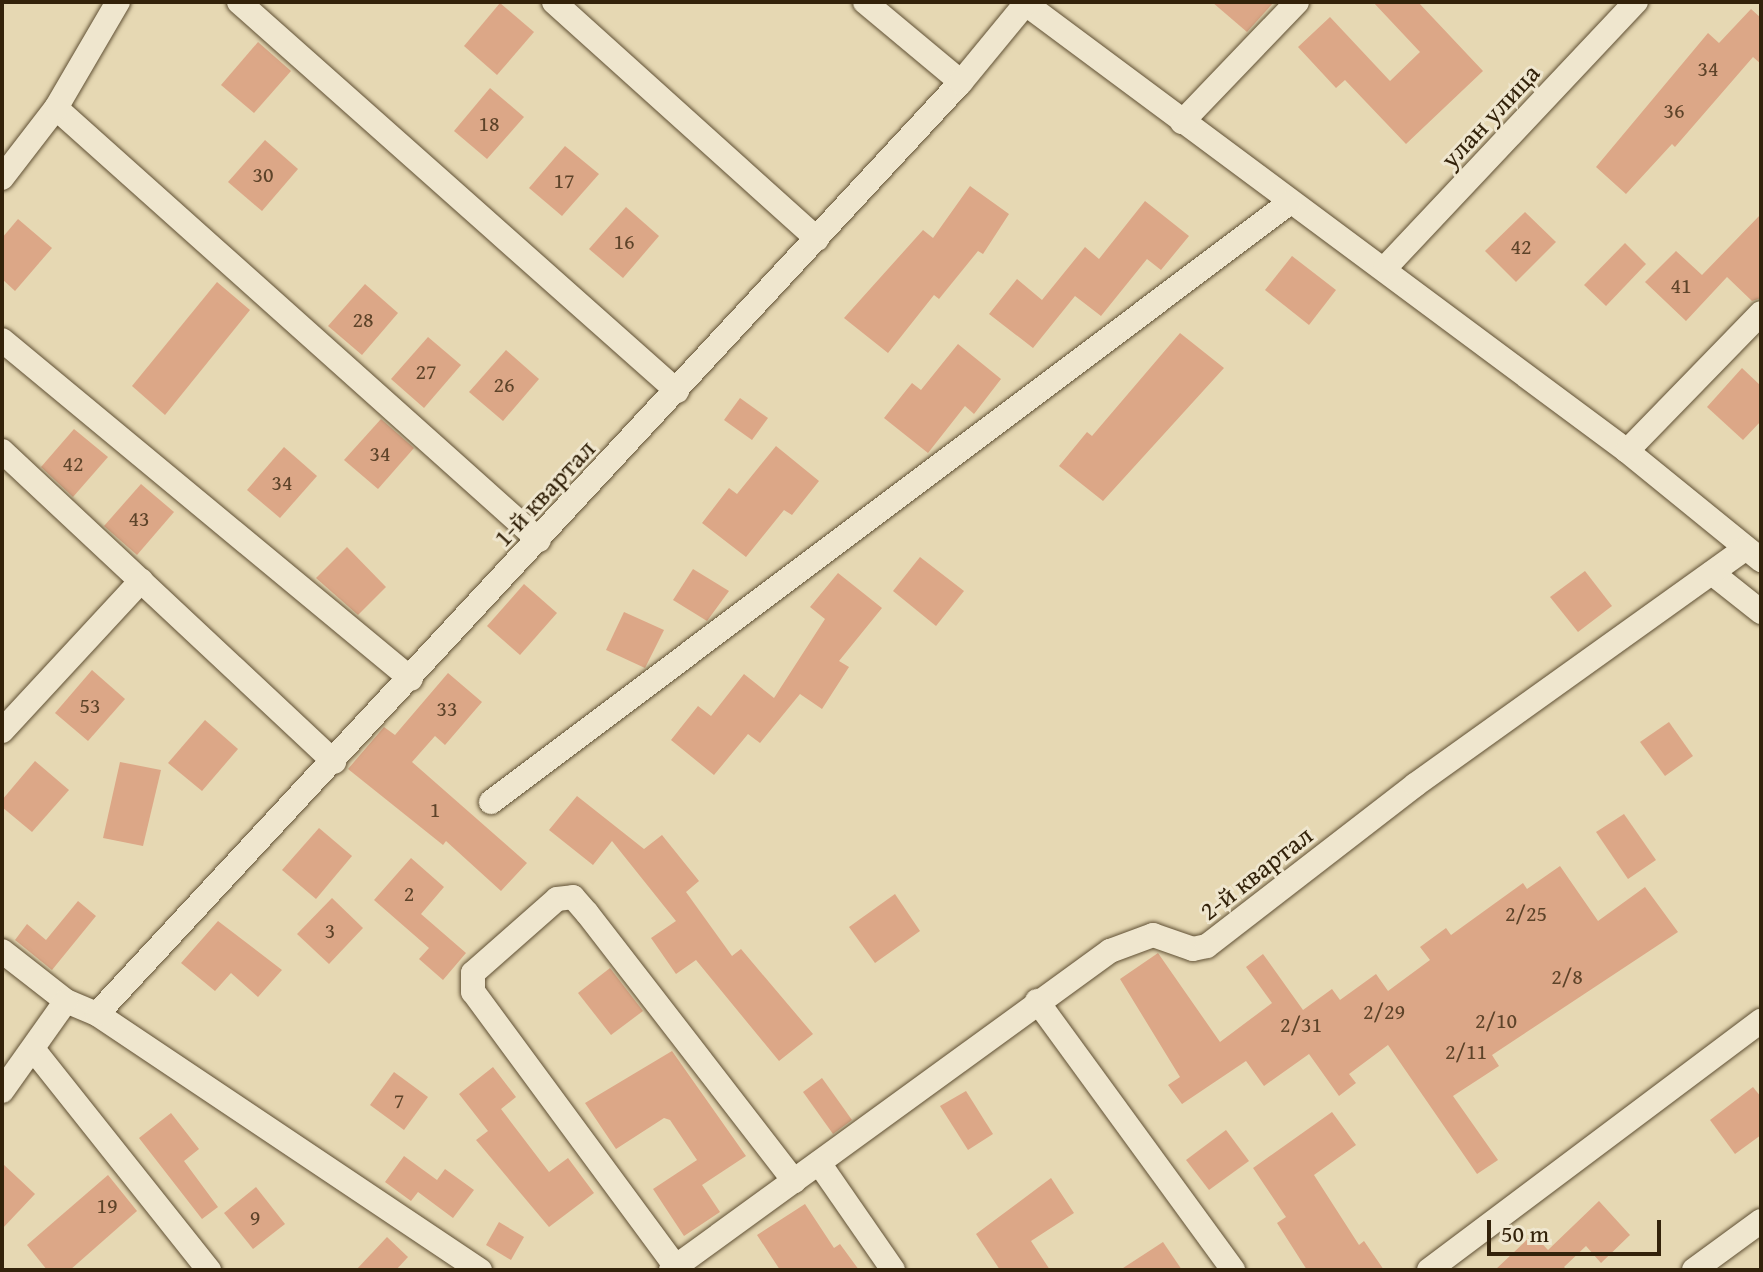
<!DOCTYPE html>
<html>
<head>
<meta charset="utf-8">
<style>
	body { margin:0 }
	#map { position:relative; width:1763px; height:1272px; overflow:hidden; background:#e6d8b3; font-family:"Gentium Book Plus",serif }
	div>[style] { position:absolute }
	.building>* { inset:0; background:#dca787 }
	.roads { filter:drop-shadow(0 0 2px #605034) drop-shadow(0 0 2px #605034) }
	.minor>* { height:24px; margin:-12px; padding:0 12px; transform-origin:12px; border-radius:12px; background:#efe6ce }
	span { translate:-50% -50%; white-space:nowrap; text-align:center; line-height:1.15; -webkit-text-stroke:6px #efe6ce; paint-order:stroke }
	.number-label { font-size:22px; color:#5d4329 }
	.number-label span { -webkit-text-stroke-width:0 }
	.street-label { font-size:26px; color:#33220a }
	.frame { position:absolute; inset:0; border:4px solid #33220a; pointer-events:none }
	.scale { position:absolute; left:1487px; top:1220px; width:174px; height:36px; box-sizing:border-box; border:4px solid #33220a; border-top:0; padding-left:10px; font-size:24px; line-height:28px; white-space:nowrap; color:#33220a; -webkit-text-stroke:6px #efe6ce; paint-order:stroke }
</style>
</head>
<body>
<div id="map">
	<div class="building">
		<div style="clip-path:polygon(1212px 2px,1274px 2px,1247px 32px)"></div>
		<div style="clip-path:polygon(1373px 2px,1418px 2px,1483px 71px,1406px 144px,1345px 80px,1336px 88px,1298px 47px,1330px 17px,1390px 81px,1420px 52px)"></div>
		<div style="clip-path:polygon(500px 3px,534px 32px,497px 75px,464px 46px)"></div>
		<div style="clip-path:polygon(1751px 9px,1761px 18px,1761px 64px,1753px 57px,1675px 147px,1672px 144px,1626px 194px,1596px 167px,1708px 33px,1719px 43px)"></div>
		<div style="clip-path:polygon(258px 42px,291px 71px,254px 113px,221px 85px)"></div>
		<div style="clip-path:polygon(490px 88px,524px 117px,487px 159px,454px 131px)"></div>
		<div style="clip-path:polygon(265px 140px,298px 169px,262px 211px,228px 182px)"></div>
		<div style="clip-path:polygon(565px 146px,599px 174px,562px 216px,529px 188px)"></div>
		<div style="clip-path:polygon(970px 186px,1009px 214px,983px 254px,978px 251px,939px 299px,934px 295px,888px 353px,844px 318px,923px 230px,933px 238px)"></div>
		<div style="clip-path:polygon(1145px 201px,1189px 236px,1161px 270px,1147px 259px,1101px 316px,1075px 296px,1033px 348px,989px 314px,1017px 279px,1042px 300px,1085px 247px,1099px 259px)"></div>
		<div style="clip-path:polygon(626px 207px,659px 236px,623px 278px,589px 249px)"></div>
		<div style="clip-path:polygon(1525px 212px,1556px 242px,1516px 282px,1485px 251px)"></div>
		<div style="clip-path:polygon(1761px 214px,1761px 298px,1752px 301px,1727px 277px,1686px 321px,1645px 282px,1676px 251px,1702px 275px)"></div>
		<div style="clip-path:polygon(18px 219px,52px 248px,15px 291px,2px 279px,2px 238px)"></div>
		<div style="clip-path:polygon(1625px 243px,1646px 264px,1606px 306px,1584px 285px)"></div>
		<div style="clip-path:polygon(1292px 256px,1336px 290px,1309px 325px,1265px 290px)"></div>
		<div style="clip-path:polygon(217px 282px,250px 310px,165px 415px,132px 386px)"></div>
		<div style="clip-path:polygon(365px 284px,398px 313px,362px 355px,328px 326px)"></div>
		<div style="clip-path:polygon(1180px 333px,1224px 368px,1103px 501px,1059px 466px,1087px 432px,1092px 436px)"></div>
		<div style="clip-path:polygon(428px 337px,461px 365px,424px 408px,391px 379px)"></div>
		<div style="clip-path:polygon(958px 344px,1001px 379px,974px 414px,965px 406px,928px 453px,884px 418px,912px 383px,921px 390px)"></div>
		<div style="clip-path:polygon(506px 350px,539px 379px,503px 421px,469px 392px)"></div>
		<div style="clip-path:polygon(1742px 368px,1761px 386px,1761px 421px,1743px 440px,1707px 407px)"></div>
		<div style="clip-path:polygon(740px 398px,768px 418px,752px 440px,724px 420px)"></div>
		<div style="clip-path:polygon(381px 419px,414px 448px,378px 489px,344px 460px)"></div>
		<div style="clip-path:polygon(74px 429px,108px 457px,73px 497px,41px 467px)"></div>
		<div style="clip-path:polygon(776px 446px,819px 481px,792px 515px,784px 510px,746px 557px,702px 523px,729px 488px,737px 494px)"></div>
		<div style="clip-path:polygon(284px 447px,317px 476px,280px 518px,247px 490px)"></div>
		<div style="clip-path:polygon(141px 484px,174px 512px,137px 555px,104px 526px)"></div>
		<div style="clip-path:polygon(347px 547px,386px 587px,358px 615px,316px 578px)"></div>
		<div style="clip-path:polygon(920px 557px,964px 591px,936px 626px,893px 591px)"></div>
		<div style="clip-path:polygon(693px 569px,729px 591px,707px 621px,673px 600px)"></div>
		<div style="clip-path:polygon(1585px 571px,1612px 606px,1578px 632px,1550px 597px)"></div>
		<div style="clip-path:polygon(838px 573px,882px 608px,839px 661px,849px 667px,822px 709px,800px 694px,760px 743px,748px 734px,714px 775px,671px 740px,698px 706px,711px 716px,744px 674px,774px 698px,825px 619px,810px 607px)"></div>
		<div style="clip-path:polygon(524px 584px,557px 613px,520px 655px,487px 626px)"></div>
		<div style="clip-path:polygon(624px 612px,664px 630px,645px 668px,606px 650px)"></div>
		<div style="clip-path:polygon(92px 670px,125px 699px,88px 741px,55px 713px)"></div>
		<div style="clip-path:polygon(448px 673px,482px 702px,445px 745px,435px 736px,412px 762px,527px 863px,501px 891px,446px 841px,443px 845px,348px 769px,384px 727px,395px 735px)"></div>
		<div style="clip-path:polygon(205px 720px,238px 749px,202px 791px,168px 763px)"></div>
		<div style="clip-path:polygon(1669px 722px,1693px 756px,1665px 776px,1640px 742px)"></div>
		<div style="clip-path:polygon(35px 761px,69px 790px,32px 832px,2px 807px,2px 800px)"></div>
		<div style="clip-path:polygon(120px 762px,161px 770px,143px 846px,103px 838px)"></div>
		<div style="clip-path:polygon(577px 796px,644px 849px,662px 835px,699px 881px,686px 892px,732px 956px,741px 949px,813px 1034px,779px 1061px,696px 960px,676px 974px,651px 938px,676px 921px,612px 841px,593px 865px,549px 830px)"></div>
		<div style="clip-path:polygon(1624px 814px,1656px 860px,1628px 879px,1596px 832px)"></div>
		<div style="clip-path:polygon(319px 828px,352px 856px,316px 899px,282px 870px)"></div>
		<div style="clip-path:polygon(411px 858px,444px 887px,421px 914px,466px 953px,443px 980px,419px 959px,429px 948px,374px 900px)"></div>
		<div style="clip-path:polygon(1560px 866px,1598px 921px,1645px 887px,1678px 932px,1492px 1055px,1499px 1066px,1453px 1096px,1498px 1160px,1477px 1174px,1388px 1045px,1349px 1074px,1356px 1083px,1339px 1096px,1309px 1054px,1264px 1086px,1246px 1061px,1182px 1104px,1168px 1085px,1180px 1077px,1120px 979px,1158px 953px,1220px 1042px,1272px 1003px,1246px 967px,1263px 954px,1303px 1010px,1332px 989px,1340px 1000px,1376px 974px,1388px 991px,1430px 960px,1420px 947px,1446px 928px,1451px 935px,1523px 883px,1527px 889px)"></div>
		<div style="clip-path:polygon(895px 894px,920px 931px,875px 963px,849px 927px)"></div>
		<div style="clip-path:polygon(332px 898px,363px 928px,329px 964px,297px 934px)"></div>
		<div style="clip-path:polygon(78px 901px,96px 916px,52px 970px,15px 940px,27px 924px,46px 940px)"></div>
		<div style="clip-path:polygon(218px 921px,282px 970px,258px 997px,231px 973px,215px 991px,181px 963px)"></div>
		<div style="clip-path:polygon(610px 968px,643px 1011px,611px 1035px,578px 993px)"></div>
		<div style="clip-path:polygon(672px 1051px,746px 1156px,702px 1185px,720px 1212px,684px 1236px,653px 1189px,697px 1160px,670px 1120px,664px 1118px,616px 1149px,585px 1103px)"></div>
		<div style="clip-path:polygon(493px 1067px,516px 1097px,501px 1109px,549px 1172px,568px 1158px,594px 1193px,549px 1227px,476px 1140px,488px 1131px,459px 1094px)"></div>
		<div style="clip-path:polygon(394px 1072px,428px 1097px,404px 1130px,370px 1105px)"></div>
		<div style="clip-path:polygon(822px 1078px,852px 1120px,833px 1134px,803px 1092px)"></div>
		<div style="clip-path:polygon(1753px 1087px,1761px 1097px,1761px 1135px,1735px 1154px,1710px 1120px)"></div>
		<div style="clip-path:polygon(966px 1091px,993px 1134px,968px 1150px,940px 1106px)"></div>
		<div style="clip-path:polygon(1332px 1112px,1356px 1145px,1314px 1175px,1359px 1245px,1364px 1241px,1384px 1270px,1307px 1270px,1277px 1223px,1286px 1217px,1253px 1168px)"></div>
		<div style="clip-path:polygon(171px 1113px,199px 1149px,184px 1161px,218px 1207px,202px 1219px,139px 1138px)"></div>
		<div style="clip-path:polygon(1226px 1130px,1249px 1161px,1209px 1190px,1186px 1160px)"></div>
		<div style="clip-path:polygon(404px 1156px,437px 1180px,445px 1169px,474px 1190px,453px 1218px,418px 1192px,411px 1201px,385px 1182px)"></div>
		<div style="clip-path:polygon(2px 1163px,35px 1194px,2px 1229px)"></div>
		<div style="clip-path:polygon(108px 1175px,137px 1211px,70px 1270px,47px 1270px,27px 1245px)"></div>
		<div style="clip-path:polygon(1051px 1178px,1074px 1213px,1031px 1241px,1050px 1270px,1000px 1270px,976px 1234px)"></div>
		<div style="clip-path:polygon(256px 1187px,285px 1224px,253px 1249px,224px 1213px)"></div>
		<div style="clip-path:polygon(1599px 1201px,1630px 1235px,1601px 1263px,1586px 1246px,1564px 1267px,1567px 1270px,1495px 1270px,1533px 1234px,1548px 1250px)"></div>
		<div style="clip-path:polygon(805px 1204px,834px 1248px,840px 1244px,859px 1270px,780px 1270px,757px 1235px)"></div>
		<div style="clip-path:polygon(499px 1222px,524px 1237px,511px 1260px,486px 1245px)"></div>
		<div style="clip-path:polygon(387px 1237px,408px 1257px,396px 1270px,356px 1270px)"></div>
		<div style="clip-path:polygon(1163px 1242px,1182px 1270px,1120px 1270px)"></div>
	</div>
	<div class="roads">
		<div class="minor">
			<div style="left:239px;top:2px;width:586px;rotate:41.61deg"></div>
			<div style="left:554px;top:2px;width:354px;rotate:42deg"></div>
			<div style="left:865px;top:2px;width:125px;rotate:39.8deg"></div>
			<div style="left:1026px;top:4px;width:749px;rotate:36.64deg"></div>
			<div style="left:1627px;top:451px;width:173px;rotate:39.1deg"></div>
			<div style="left:56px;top:108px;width:648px;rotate:41.81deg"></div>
			<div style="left:1182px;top:122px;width:166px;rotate:-46.2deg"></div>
			<div style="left:2px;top:178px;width:88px;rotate:-52.4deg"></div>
			<div style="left:56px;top:108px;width:123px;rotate:-59.7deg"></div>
			<div style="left:1385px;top:268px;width:366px;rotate:-46.7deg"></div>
			<div style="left:2px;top:340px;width:531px;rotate:39.65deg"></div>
			<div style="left:2px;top:451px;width:455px;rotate:43.1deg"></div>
			<div style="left:1627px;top:451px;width:192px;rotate:-45.8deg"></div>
			<div style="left:1712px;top:573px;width:63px;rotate:38.5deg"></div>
			<div style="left:2px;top:731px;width:205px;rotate:-47.2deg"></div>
			<div style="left:491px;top:802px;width:998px;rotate:-36.89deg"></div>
			<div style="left:2px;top:951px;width:81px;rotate:38deg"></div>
			<div style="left:66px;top:1001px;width:34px;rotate:23deg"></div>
			<div style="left:97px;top:1014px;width:461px;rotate:33.8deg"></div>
			<div style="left:1037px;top:1001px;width:333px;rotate:53.9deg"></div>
			<div style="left:97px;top:1014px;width:1271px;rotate:-47.17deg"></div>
			<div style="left:961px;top:82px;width:104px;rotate:-50.5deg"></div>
			<div style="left:33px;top:1049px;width:283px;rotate:51.5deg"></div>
			<div style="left:2px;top:1091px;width:110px;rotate:-54.6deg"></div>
			<div style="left:819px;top:1163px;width:130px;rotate:55.3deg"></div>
			<div style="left:676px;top:1267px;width:342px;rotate:-126.4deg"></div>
			<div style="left:473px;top:992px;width:19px;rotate:-90deg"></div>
			<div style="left:473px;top:973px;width:112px;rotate:-41.4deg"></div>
			<div style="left:557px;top:899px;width:16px;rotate:-7deg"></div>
			<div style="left:573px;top:897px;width:21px;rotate:49deg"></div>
			<div style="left:587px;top:913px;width:339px;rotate:52.3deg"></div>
			<div style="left:671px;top:1270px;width:543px;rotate:-36deg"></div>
			<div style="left:1110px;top:951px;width:46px;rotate:-20.4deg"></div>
			<div style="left:1153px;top:935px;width:42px;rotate:19.3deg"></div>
			<div style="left:1193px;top:949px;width:14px;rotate:-12deg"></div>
			<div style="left:1207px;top:946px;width:263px;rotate:-37.7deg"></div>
			<div style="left:1415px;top:785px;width:406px;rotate:-35.6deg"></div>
			<div style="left:1429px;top:1270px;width:415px;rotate:-36.9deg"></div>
			<div style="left:1694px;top:1270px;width:83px;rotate:-36.2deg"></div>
		</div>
	</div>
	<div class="number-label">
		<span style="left:1708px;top:69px">34</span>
		<span style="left:1674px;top:111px">36</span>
		<span style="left:489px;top:124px">18</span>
		<span style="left:263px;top:175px">30</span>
		<span style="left:564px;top:181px">17</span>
		<span style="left:624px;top:242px">16</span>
		<span style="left:1521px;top:247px">42</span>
		<span style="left:1681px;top:286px">41</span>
		<span style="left:363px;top:320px">28</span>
		<span style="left:426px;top:372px">27</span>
		<span style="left:504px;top:385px">26</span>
		<span style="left:380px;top:454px">34</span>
		<span style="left:73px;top:464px">42</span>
		<span style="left:282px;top:483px">34</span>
		<span style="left:139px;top:519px">43</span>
		<span style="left:90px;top:706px">53</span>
		<span style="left:447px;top:709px">33</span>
		<span style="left:435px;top:810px">1</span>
		<span style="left:409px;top:894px">2</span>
		<span style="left:1526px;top:914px">2/25</span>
		<span style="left:330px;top:931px">3</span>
		<span style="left:1567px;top:977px">2/8</span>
		<span style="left:1384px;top:1012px">2/29</span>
		<span style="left:1496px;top:1021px">2/10</span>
		<span style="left:1301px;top:1025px">2/31</span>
		<span style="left:1466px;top:1052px">2/11</span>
		<span style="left:399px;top:1101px">7</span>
		<span style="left:107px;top:1206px">19</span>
		<span style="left:255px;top:1218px">9</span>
	</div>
	<div class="street-label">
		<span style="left:1490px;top:116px;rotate:-47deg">улан улица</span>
		<span style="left:544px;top:493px;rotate:-47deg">1-й квартал</span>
		<span style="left:1256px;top:873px;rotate:-38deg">2-й квартал</span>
	</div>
	<div class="frame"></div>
	<div class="scale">50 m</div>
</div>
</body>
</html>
